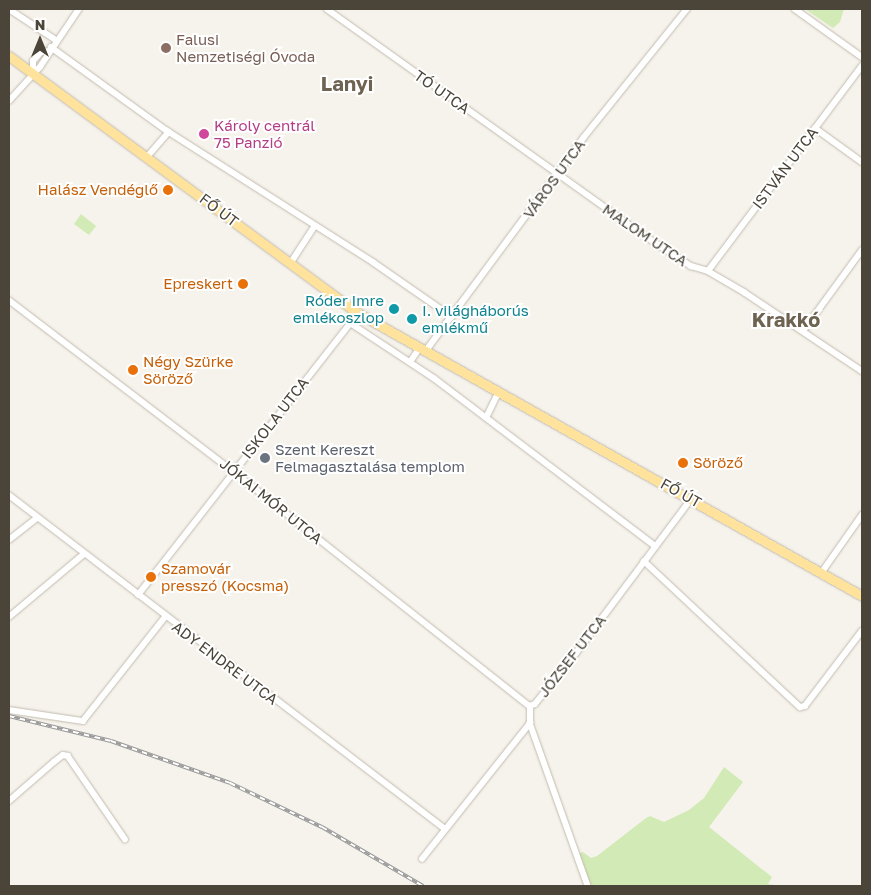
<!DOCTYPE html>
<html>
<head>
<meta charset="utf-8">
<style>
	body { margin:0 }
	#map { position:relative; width:871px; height:895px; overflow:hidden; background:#f6f3ec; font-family:"Golos Text",sans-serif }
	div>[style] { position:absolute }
	.green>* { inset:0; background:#d2eab5 }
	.roads { filter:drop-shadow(0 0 1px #c2bbae) drop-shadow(0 0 1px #c2bbae) }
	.street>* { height:5.5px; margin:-2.75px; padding:0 2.75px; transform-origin:2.75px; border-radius:2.75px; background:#fff }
	.primary>* { height:9px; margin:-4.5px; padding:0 4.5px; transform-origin:4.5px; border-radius:4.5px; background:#ffe39c }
	.rail>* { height:4px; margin-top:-2px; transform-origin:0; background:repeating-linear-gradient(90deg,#fff 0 5.5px,#9a9a9a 0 11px); box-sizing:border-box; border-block:1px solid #9a9a9a }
	.dots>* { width:14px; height:14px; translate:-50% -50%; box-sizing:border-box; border:2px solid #fff; border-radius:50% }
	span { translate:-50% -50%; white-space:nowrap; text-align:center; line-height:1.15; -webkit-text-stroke:4px #fff; paint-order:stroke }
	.education-label { font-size:15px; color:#785e54 }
	.left { translate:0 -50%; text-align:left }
	.street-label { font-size:15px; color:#4b4439 }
	.hotel-label { font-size:15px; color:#b23c85 }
	.food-label { font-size:15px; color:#c56008 }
	.right { translate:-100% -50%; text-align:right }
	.culture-label { font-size:15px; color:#0d838f }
	.worship-label { font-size:15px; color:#5b616d }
	.district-label { font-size:20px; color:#6e6250; font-weight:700 }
	.frame { position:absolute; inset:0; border:10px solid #4b4439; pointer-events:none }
	.north { position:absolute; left:15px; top:15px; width:50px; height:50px; -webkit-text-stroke:4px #fff; paint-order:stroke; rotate:0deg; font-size:14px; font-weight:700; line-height:20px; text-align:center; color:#4b4439 }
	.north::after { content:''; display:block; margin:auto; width:18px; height:22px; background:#4b4439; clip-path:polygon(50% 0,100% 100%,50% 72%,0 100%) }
</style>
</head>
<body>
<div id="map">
	<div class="green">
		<div style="clip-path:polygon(805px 9px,844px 9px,840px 22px,833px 28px)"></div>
		<div style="clip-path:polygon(81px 214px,96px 226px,89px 235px,74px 224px)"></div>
		<div style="clip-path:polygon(724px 767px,743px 782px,709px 827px,772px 877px,768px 884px,781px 886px,588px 886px,577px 854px,583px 852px,591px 858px,597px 856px,646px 818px,650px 816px,664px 822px,689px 810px,704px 798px)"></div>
	</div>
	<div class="roads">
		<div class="street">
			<div style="left:9px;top:9px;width:56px;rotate:33.4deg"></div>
			<div style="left:327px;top:9px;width:387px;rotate:35.5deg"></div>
			<div style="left:642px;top:234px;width:59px;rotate:33.1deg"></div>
			<div style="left:691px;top:266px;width:18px;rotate:16deg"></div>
			<div style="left:708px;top:271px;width:42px;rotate:30.3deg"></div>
			<div style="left:744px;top:292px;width:142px;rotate:33.8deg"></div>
			<div style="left:795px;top:9px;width:82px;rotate:35.6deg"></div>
			<div style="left:51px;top:47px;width:142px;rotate:35.8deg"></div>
			<div style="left:166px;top:130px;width:246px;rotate:32.5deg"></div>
			<div style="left:373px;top:262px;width:96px;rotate:34.8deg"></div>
			<div style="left:33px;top:72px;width:11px;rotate:-90deg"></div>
			<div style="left:33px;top:61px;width:12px;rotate:-48deg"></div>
			<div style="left:41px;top:52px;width:8px;rotate:-7deg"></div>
			<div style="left:9px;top:101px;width:46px;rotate:-47.6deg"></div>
			<div style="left:40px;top:67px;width:70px;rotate:-56.1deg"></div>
			<div style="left:815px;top:128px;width:58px;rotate:35.9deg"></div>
			<div style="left:147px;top:157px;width:33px;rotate:-49deg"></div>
			<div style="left:290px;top:264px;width:44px;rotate:-57deg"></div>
			<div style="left:708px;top:271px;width:256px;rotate:-53.1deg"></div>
			<div style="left:9px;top:300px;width:282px;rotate:37.4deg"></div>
			<div style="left:233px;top:471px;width:379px;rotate:38.4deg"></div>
			<div style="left:349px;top:322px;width:102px;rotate:33.4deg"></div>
			<div style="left:434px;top:378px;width:278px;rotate:37.2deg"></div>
			<div style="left:803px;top:331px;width:100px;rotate:-53.9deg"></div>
			<div style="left:425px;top:352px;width:267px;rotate:-53.5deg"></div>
			<div style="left:584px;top:137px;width:164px;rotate:-51.2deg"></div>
			<div style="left:410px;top:362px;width:16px;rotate:-55deg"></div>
			<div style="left:486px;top:418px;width:28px;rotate:-64deg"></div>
			<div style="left:9px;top:495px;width:548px;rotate:37.43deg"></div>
			<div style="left:9px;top:540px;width:36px;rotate:-38deg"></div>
			<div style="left:644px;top:561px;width:214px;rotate:43.1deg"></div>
			<div style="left:800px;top:707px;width:5px;rotate:-11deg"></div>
			<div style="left:805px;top:706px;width:94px;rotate:-52.8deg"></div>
			<div style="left:822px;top:572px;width:70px;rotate:-54.9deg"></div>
			<div style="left:138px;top:595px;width:358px;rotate:-52deg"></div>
			<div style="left:9px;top:617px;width:98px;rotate:-40deg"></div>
			<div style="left:9px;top:710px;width:75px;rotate:8.5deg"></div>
			<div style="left:83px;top:721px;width:132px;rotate:-51.7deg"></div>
			<div style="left:530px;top:723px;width:173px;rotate:70.4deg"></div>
			<div style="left:9px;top:801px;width:60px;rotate:-40.9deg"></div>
			<div style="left:54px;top:762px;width:11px;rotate:-38deg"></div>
			<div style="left:63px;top:755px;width:5px;rotate:11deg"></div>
			<div style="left:68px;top:756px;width:101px;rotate:55.5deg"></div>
			<div style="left:422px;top:859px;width:174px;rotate:-51.5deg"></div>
			<div style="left:530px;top:723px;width:17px;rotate:-90deg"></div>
			<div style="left:530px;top:706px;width:5px;rotate:-22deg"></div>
			<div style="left:535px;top:704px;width:65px;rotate:-51.2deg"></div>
			<div style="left:576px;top:653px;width:192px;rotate:-53.2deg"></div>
		</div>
		<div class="primary">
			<div style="left:9px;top:56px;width:433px;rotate:36.4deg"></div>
			<div style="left:358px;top:313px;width:578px;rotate:29.31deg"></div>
		</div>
	</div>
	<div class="rail">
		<div style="left:9px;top:716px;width:105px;rotate:13.8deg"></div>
		<div style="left:111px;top:741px;width:126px;rotate:19.4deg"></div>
		<div style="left:230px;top:783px;width:102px;rotate:25.6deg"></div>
		<div style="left:322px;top:827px;width:117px;rotate:30.3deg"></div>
	</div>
	<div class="dots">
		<div style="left:166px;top:48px;background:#8d6e63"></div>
		<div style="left:204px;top:134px;background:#d1479c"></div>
		<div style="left:168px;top:190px;background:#e8710a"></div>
		<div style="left:243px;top:284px;background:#e8710a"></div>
		<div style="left:394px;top:309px;background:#0f9aa8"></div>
		<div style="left:412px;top:319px;background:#0f9aa8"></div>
		<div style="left:133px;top:370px;background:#e8710a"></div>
		<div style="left:265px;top:458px;background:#6b7280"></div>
		<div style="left:683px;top:463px;background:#e8710a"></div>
		<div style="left:151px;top:577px;background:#e8710a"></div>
	</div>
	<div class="education-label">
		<span class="left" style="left:176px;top:48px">Falusi<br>Nemzetiségi Óvoda</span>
	</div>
	<div class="street-label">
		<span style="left:442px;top:92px;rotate:35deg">TÓ UTCA</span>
		<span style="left:785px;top:168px;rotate:-53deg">ISTVÁN UTCA</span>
		<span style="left:554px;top:179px;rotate:-54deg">VÁROS UTCA</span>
		<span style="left:219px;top:210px;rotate:37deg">FŐ ÚT</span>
		<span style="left:645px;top:235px;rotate:34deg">MALOM UTCA</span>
		<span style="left:275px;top:418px;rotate:-52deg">ISKOLA UTCA</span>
		<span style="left:681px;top:493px;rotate:29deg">FŐ ÚT</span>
		<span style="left:271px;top:501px;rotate:39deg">JÓKAI MÓR UTCA</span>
		<span style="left:572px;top:656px;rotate:-52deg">JÓZSEF UTCA</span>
		<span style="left:225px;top:663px;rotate:37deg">ADY ENDRE UTCA</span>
	</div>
	<div class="hotel-label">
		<span class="left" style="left:214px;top:134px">Károly centrál<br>75 Panzió</span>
	</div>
	<div class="food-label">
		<span class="right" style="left:158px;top:190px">Halász Vendéglő</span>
		<span class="right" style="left:233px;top:284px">Epreskert</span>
		<span class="left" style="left:143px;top:370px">Négy Szürke<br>Söröző</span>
		<span class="left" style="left:693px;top:463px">Söröző</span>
		<span class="left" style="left:161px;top:577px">Szamovár<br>presszó (Kocsma)</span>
	</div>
	<div class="culture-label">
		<span class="right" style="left:384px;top:309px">Róder Imre<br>emlékoszlop</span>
		<span class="left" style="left:422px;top:319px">I. világháborús<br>emlékmű</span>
	</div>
	<div class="worship-label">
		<span class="left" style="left:275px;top:458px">Szent Kereszt<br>Felmagasztalása templom</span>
	</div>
	<div class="district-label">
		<span style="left:347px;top:83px">Lanyi</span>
		<span style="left:786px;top:319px">Krakkó</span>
	</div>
	<div class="frame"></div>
	<div class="north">N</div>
</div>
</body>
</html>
